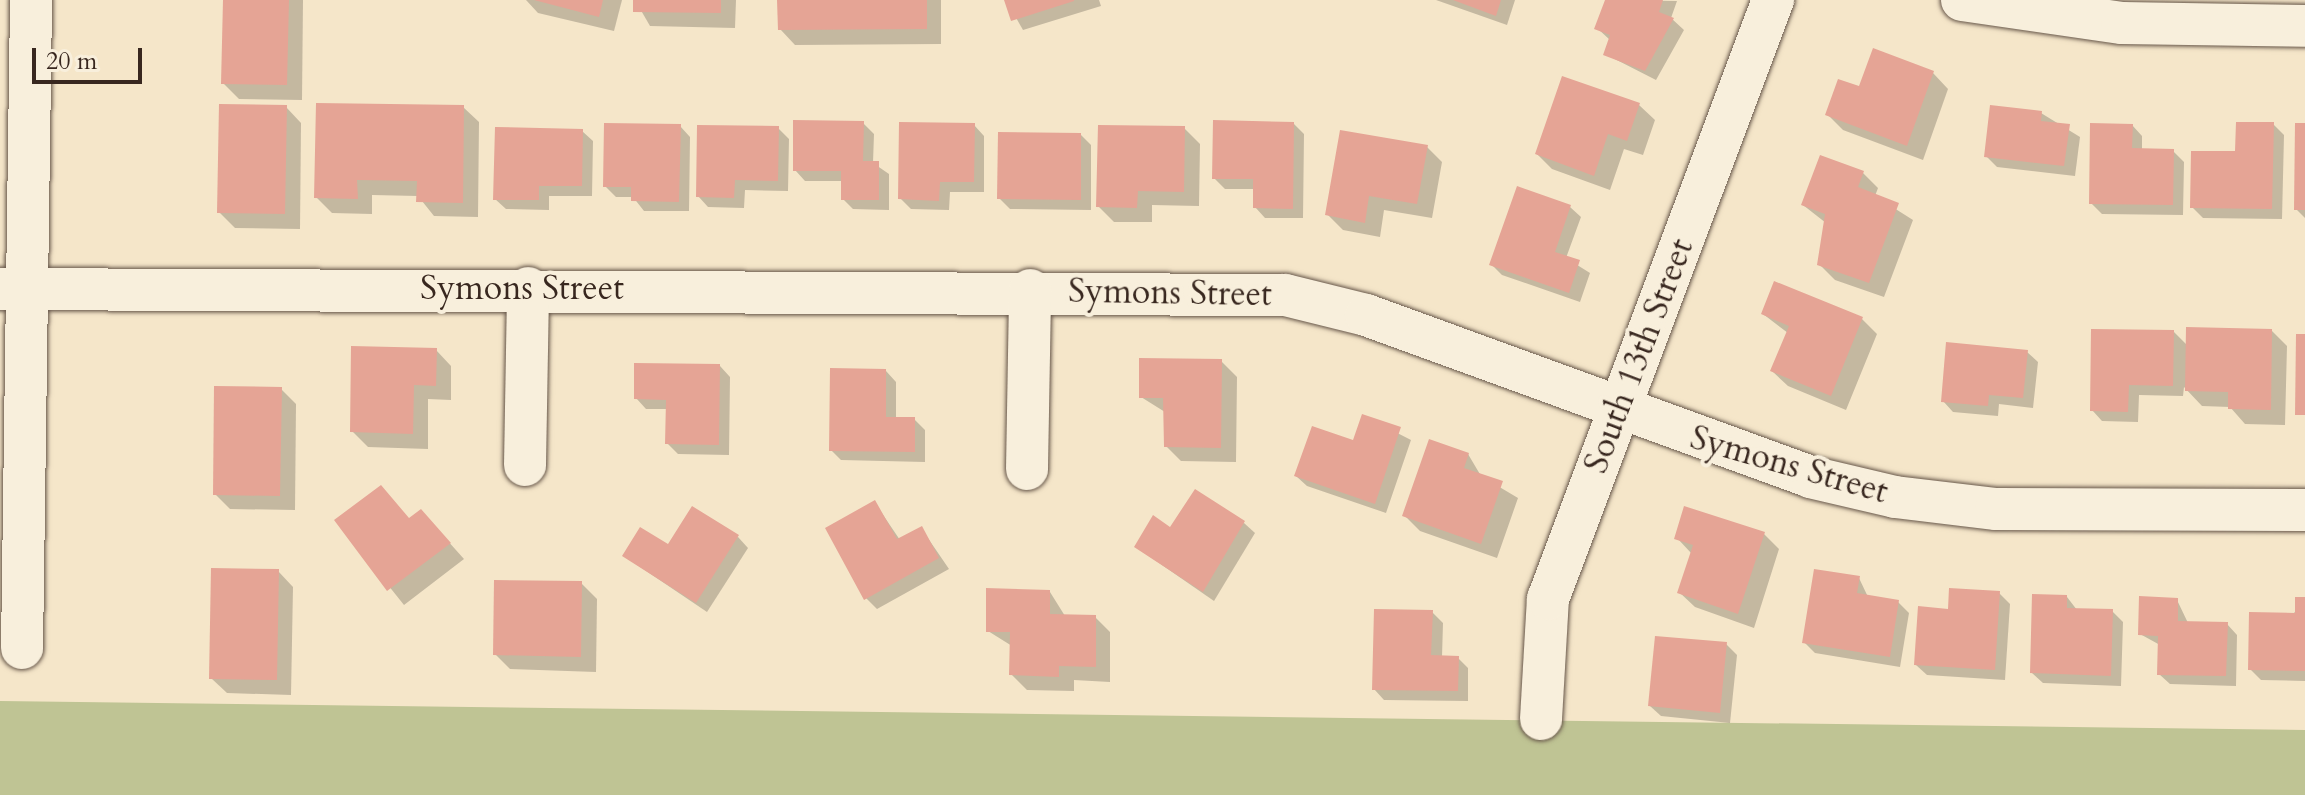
<!DOCTYPE html>
<html>
<head>
<meta charset="utf-8">
<style>
	body { margin:0 }
	#map { position:relative; width:2305px; height:795px; overflow:hidden; background:#f5e6c9; font-family:Cardo,serif }
	div>[style] { position:absolute }
	.green>* { inset:0; background:#bfc494 }
	.shadow>* { inset:0; background:#0003 }
	.building>* { inset:0; background:#e5a495 }
	.roads { filter:drop-shadow(0 0 2px #67574a) drop-shadow(0 0 2px #67574a) }
	.street>* { height:42px; margin:-21px; padding:0 21px; transform-origin:21px; border-radius:21px; background:#f8efdc }
	span { translate:-50% -50%; white-space:nowrap; text-align:center; line-height:1.15; -webkit-text-stroke:8px #f8efdc; paint-order:stroke }
	.street-label { font-size:34px; color:#38271f }
	.scale { position:absolute; left:32px; top:48px; width:110px; height:36px; box-sizing:border-box; border:4px solid #38271f; border-top:0; padding-left:10px; font-size:24px; line-height:28px; white-space:nowrap; color:#38271f; -webkit-text-stroke:6px #f8efdc; paint-order:stroke }
</style>
</head>
<body>
<div id="map">
	<div class="green">
		<div style="clip-path:polygon(0 701px,2305px 730px,2305px 795px,0 795px)"></div>
	</div>
	<div class="shadow">
		<div style="clip-path:polygon(225px 0,303px 0,302px 100px,239px 99px,223px 83px)"></div>
		<div style="clip-path:polygon(526px 0,622px 0,614px 31px,538px 13px)"></div>
		<div style="clip-path:polygon(635px 0,736px 0,735px 28px,650px 26px)"></div>
		<div style="clip-path:polygon(779px 0,941px 0,941px 44px,795px 45px,780px 29px)"></div>
		<div style="clip-path:polygon(1006px 0,1099px 0,1101px 6px,1023px 30px)"></div>
		<div style="clip-path:polygon(1436px 0,1515px 0,1507px 25px)"></div>
		<div style="clip-path:polygon(1607px 0,1677px 1px,1671px 18px,1684px 30px,1656px 80px,1605px 54px,1610px 40px,1597px 28px)"></div>
		<div style="clip-path:polygon(1933px 73px,1948px 89px,1923px 160px,1843px 130px,1828px 115px)"></div>
		<div style="clip-path:polygon(1639px 105px,1655px 120px,1643px 155px,1624px 149px,1610px 190px,1552px 169px,1537px 154px)"></div>
		<div style="clip-path:polygon(286px 107px,301px 123px,300px 229px,235px 228px,219px 212px)"></div>
		<div style="clip-path:polygon(463px 107px,479px 122px,478px 217px,434px 216px,418px 196px,372px 195px,372px 214px,332px 213px,316px 197px)"></div>
		<div style="clip-path:polygon(2041px 113px,2080px 137px,2075px 176px,1997px 167px,1986px 156px)"></div>
		<div style="clip-path:polygon(863px 123px,874px 134px,873px 163px,889px 174px,889px 210px,853px 209px,843px 199px,843px 181px,805px 181px,795px 170px)"></div>
		<div style="clip-path:polygon(1294px 124px,1304px 134px,1303px 218px,1265px 218px,1255px 207px,1255px 189px,1225px 189px,1214px 178px)"></div>
		<div style="clip-path:polygon(2273px 124px,2284px 135px,2282px 219px,2203px 218px,2192px 207px)"></div>
		<div style="clip-path:polygon(974px 125px,984px 136px,984px 192px,950px 192px,949px 210px,911px 209px,900px 198px)"></div>
		<div style="clip-path:polygon(2132px 125px,2142px 136px,2142px 151px,2173px 151px,2184px 162px,2183px 215px,2102px 214px,2091px 203px)"></div>
		<div style="clip-path:polygon(2305px 125px,2305px 218px,2296px 209px)"></div>
		<div style="clip-path:polygon(680px 126px,690px 137px,689px 211px,644px 211px,633px 197px,616px 197px,605px 186px)"></div>
		<div style="clip-path:polygon(778px 128px,789px 139px,788px 191px,745px 190px,744px 208px,708px 207px,698px 196px)"></div>
		<div style="clip-path:polygon(1184px 128px,1200px 144px,1199px 206px,1152px 205px,1152px 222px,1114px 222px,1098px 206px)"></div>
		<div style="clip-path:polygon(582px 131px,593px 141px,592px 196px,549px 196px,549px 210px,506px 209px,495px 199px)"></div>
		<div style="clip-path:polygon(1081px 135px,1091px 145px,1091px 210px,1010px 209px,999px 198px)"></div>
		<div style="clip-path:polygon(1427px 147px,1442px 162px,1432px 218px,1384px 210px,1380px 237px,1343px 230px,1328px 215px)"></div>
		<div style="clip-path:polygon(1863px 173px,1878px 188px,1875px 196px,1913px 220px,1884px 297px,1835px 280px,1819px 264px,1826px 223px,1803px 205px)"></div>
		<div style="clip-path:polygon(1570px 207px,1581px 217px,1566px 258px,1590px 273px,1580px 302px,1502px 275px,1491px 264px)"></div>
		<div style="clip-path:polygon(1763px 314px,1862px 319px,1877px 334px,1846px 410px,1788px 386px,1772px 371px,1788px 333px)"></div>
		<div style="clip-path:polygon(2271px 330px,2287px 346px,2285px 425px,2245px 424px,2230px 407px,2202px 406px,2184px 387px,2183px 396px,2139px 395px,2138px 422px,2102px 421px,2092px 410px,2174px 332px,2188px 346px)"></div>
		<div style="clip-path:polygon(436px 350px,451px 366px,451px 400px,428px 399px,428px 449px,368px 447px,352px 431px)"></div>
		<div style="clip-path:polygon(2027px 352px,2038px 362px,2033px 408px,1999px 404px,1998px 416px,1953px 412px,1943px 401px)"></div>
		<div style="clip-path:polygon(1221px 361px,1237px 377px,1236px 462px,1181px 461px,1166px 446px,1165px 412px,1141px 397px)"></div>
		<div style="clip-path:polygon(720px 366px,730px 377px,729px 455px,678px 454px,667px 443px,667px 409px,646px 409px,636px 398px)"></div>
		<div style="clip-path:polygon(886px 371px,896px 382px,896px 419px,914px 419px,925px 430px,925px 462px,841px 460px,831px 450px)"></div>
		<div style="clip-path:polygon(281px 389px,296px 404px,295px 510px,230px 509px,215px 494px)"></div>
		<div style="clip-path:polygon(1364px 416px,1411px 440px,1386px 513px,1307px 486px,1296px 476px,1354px 442px)"></div>
		<div style="clip-path:polygon(1468px 454px,1481px 476px,1518px 498px,1497px 558px,1420px 531px,1404px 515px)"></div>
		<div style="clip-path:polygon(875px 503px,900px 540px,921px 528px,949px 569px,877px 609px,866px 598px)"></div>
		<div style="clip-path:polygon(421px 511px,464px 559px,404px 605px,336px 520px,410px 520px)"></div>
		<div style="clip-path:polygon(1244px 523px,1255px 533px,1214px 601px,1136px 547px)"></div>
		<div style="clip-path:polygon(1764px 534px,1779px 549px,1754px 628px,1695px 607px,1679px 592px,1692px 554px,1677px 538px)"></div>
		<div style="clip-path:polygon(738px 537px,748px 548px,707px 612px,624px 556px)"></div>
		<div style="clip-path:polygon(278px 571px,293px 587px,291px 695px,227px 693px,211px 678px)"></div>
		<div style="clip-path:polygon(1859px 578px,1868px 597px,1898px 602px,1909px 613px,1900px 667px,1815px 653px,1804px 642px)"></div>
		<div style="clip-path:polygon(581px 583px,597px 599px,596px 672px,510px 669px,495px 654px)"></div>
		<div style="clip-path:polygon(1050px 592px,1065px 616px,1095px 617px,1110px 632px,1110px 682px,1074px 680px,1074px 691px,1027px 690px,1011px 674px,1012px 646px,988px 631px)"></div>
		<div style="clip-path:polygon(1999px 593px,2010px 604px,2005px 680px,1927px 675px,1916px 665px)"></div>
		<div style="clip-path:polygon(2067px 597px,2077px 610px,2112px 611px,2123px 622px,2121px 686px,2043px 683px,2032px 673px)"></div>
		<div style="clip-path:polygon(2305px 599px,2305px 681px,2261px 680px,2250px 669px)"></div>
		<div style="clip-path:polygon(2177px 600px,2188px 623px,2227px 624px,2237px 635px,2236px 686px,2170px 684px,2159px 674px,2160px 645px,2140px 634px)"></div>
		<div style="clip-path:polygon(1432px 612px,1443px 623px,1442px 657px,1458px 658px,1468px 668px,1468px 701px,1384px 700px,1374px 689px)"></div>
		<div style="clip-path:polygon(1726px 644px,1737px 655px,1730px 723px,1661px 716px,1650px 706px)"></div>
	</div>
	<div class="building">
		<div style="clip-path:polygon(223px 0,289px 0,287px 85px,221px 84px)"></div>
		<div style="clip-path:polygon(534px 0,603px 0,599px 17px)"></div>
		<div style="clip-path:polygon(633px 0,721px 0,721px 13px,633px 12px)"></div>
		<div style="clip-path:polygon(777px 0,927px 0,927px 29px,778px 30px)"></div>
		<div style="clip-path:polygon(1004px 0,1074px 0,1074px 1px,1011px 21px)"></div>
		<div style="clip-path:polygon(1453px 0,1501px 0,1496px 16px)"></div>
		<div style="clip-path:polygon(1605px 0,1663px 0,1659px 12px,1674px 18px,1645px 71px,1603px 55px,1610px 35px,1594px 29px)"></div>
		<div style="clip-path:polygon(1873px 48px,1934px 71px,1907px 146px,1825px 115px,1838px 79px,1859px 86px)"></div>
		<div style="clip-path:polygon(1562px 76px,1640px 103px,1627px 141px,1608px 134px,1594px 176px,1535px 154px)"></div>
		<div style="clip-path:polygon(316px 103px,464px 105px,463px 203px,416px 202px,417px 181px,357px 180px,358px 199px,314px 198px)"></div>
		<div style="clip-path:polygon(219px 104px,287px 105px,285px 214px,217px 213px)"></div>
		<div style="clip-path:polygon(1990px 105px,2042px 111px,2041px 121px,2070px 124px,2064px 166px,1984px 157px)"></div>
		<div style="clip-path:polygon(793px 120px,864px 121px,863px 161px,879px 161px,879px 200px,841px 200px,841px 171px,793px 171px)"></div>
		<div style="clip-path:polygon(1213px 120px,1294px 122px,1293px 209px,1253px 208px,1253px 179px,1212px 179px)"></div>
		<div style="clip-path:polygon(899px 122px,975px 123px,974px 182px,940px 182px,939px 201px,898px 199px)"></div>
		<div style="clip-path:polygon(2236px 122px,2274px 122px,2272px 209px,2190px 208px,2191px 151px,2235px 151px)"></div>
		<div style="clip-path:polygon(604px 123px,681px 124px,679px 202px,631px 201px,631px 187px,603px 187px)"></div>
		<div style="clip-path:polygon(2090px 123px,2133px 124px,2132px 148px,2174px 149px,2173px 205px,2089px 204px)"></div>
		<div style="clip-path:polygon(2295px 123px,2305px 123px,2305px 210px,2294px 210px)"></div>
		<div style="clip-path:polygon(697px 125px,779px 126px,778px 181px,735px 180px,734px 198px,696px 197px)"></div>
		<div style="clip-path:polygon(1098px 125px,1185px 126px,1184px 192px,1138px 191px,1137px 208px,1096px 207px)"></div>
		<div style="clip-path:polygon(495px 127px,583px 129px,582px 186px,539px 186px,539px 200px,493px 200px)"></div>
		<div style="clip-path:polygon(1340px 130px,1428px 145px,1417px 204px,1369px 196px,1365px 223px,1325px 215px)"></div>
		<div style="clip-path:polygon(998px 132px,1081px 133px,1081px 200px,997px 199px)"></div>
		<div style="clip-path:polygon(1820px 155px,1864px 171px,1858px 187px,1899px 203px,1869px 283px,1817px 265px,1825px 214px,1801px 205px)"></div>
		<div style="clip-path:polygon(1517px 186px,1571px 205px,1555px 252px,1580px 260px,1569px 293px,1489px 265px)"></div>
		<div style="clip-path:polygon(1774px 281px,1863px 317px,1831px 396px,1770px 371px,1789px 326px,1761px 314px)"></div>
		<div style="clip-path:polygon(2186px 327px,2272px 329px,2271px 410px,2228px 409px,2228px 392px,2185px 391px)"></div>
		<div style="clip-path:polygon(2091px 329px,2174px 330px,2173px 386px,2129px 385px,2128px 412px,2090px 411px)"></div>
		<div style="clip-path:polygon(2296px 334px,2305px 334px,2305px 415px,2295px 415px)"></div>
		<div style="clip-path:polygon(1946px 342px,2028px 350px,2023px 398px,1989px 395px,1988px 406px,1941px 402px)"></div>
		<div style="clip-path:polygon(351px 346px,437px 348px,436px 386px,414px 385px,413px 434px,350px 432px)"></div>
		<div style="clip-path:polygon(1139px 358px,1222px 359px,1221px 448px,1164px 447px,1163px 398px,1139px 398px)"></div>
		<div style="clip-path:polygon(634px 363px,720px 364px,719px 445px,665px 444px,666px 400px,634px 399px)"></div>
		<div style="clip-path:polygon(830px 368px,886px 369px,886px 417px,915px 417px,915px 452px,829px 451px)"></div>
		<div style="clip-path:polygon(214px 386px,282px 387px,280px 496px,213px 495px)"></div>
		<div style="clip-path:polygon(1362px 414px,1401px 427px,1375px 504px,1294px 476px,1312px 426px,1353px 440px)"></div>
		<div style="clip-path:polygon(1429px 439px,1469px 453px,1464px 468px,1503px 481px,1481px 544px,1402px 516px)"></div>
		<div style="clip-path:polygon(381px 485px,409px 518px,421px 509px,451px 543px,387px 591px,334px 520px)"></div>
		<div style="clip-path:polygon(1195px 489px,1245px 521px,1203px 592px,1134px 547px,1153px 515px,1170px 527px)"></div>
		<div style="clip-path:polygon(875px 500px,897px 539px,922px 526px,939px 558px,864px 600px,825px 528px)"></div>
		<div style="clip-path:polygon(692px 506px,739px 535px,696px 603px,622px 556px,640px 527px,668px 544px)"></div>
		<div style="clip-path:polygon(1684px 506px,1765px 532px,1738px 614px,1677px 593px,1693px 545px,1674px 539px)"></div>
		<div style="clip-path:polygon(211px 568px,279px 569px,277px 680px,209px 679px)"></div>
		<div style="clip-path:polygon(1814px 569px,1860px 576px,1857px 593px,1899px 600px,1890px 657px,1802px 643px)"></div>
		<div style="clip-path:polygon(494px 580px,582px 581px,581px 657px,493px 655px)"></div>
		<div style="clip-path:polygon(986px 588px,1050px 590px,1050px 614px,1096px 615px,1096px 667px,1059px 666px,1059px 677px,1009px 675px,1010px 632px,986px 632px)"></div>
		<div style="clip-path:polygon(1949px 588px,2000px 591px,1995px 670px,1914px 665px,1918px 606px,1948px 609px)"></div>
		<div style="clip-path:polygon(2032px 594px,2067px 595px,2067px 608px,2113px 609px,2111px 676px,2030px 673px)"></div>
		<div style="clip-path:polygon(2139px 596px,2178px 598px,2178px 621px,2228px 622px,2226px 676px,2157px 675px,2158px 636px,2138px 635px)"></div>
		<div style="clip-path:polygon(2295px 597px,2305px 597px,2305px 671px,2248px 670px,2249px 612px,2295px 613px)"></div>
		<div style="clip-path:polygon(1374px 609px,1433px 610px,1431px 655px,1459px 656px,1458px 691px,1372px 690px)"></div>
		<div style="clip-path:polygon(1655px 636px,1727px 642px,1720px 713px,1648px 706px)"></div>
	</div>
	<div class="roads">
		<div class="street">
			<div style="left:1962px;top:0;width:162px;rotate:8.2deg"></div>
			<div style="left:2122px;top:23px;width:183px;rotate:0.9deg"></div>
			<div style="left:0;top:289px;width:1285px;rotate:0.27deg"></div>
			<div style="left:1285px;top:295px;width:83px;rotate:13.9deg"></div>
			<div style="left:1366px;top:315px;width:473px;rotate:20deg"></div>
			<div style="left:1810px;top:477px;width:87px;rotate:13.2deg"></div>
			<div style="left:1895px;top:497px;width:102px;rotate:6.8deg"></div>
			<div style="left:1996px;top:509px;width:309px;rotate:0.2deg"></div>
			<div style="left:525px;top:465px;width:177px;rotate:-89deg"></div>
			<div style="left:1027px;top:469px;width:179px;rotate:-89deg"></div>
			<div style="left:22px;top:648px;width:648px;rotate:-89.2deg"></div>
			<div style="left:1541px;top:719px;width:120px;rotate:-86.7deg"></div>
			<div style="left:1548px;top:599px;width:640px;rotate:-69.41deg"></div>
		</div>
	</div>
	<div class="street-label">
		<span style="left:522px;top:289px">Symons Street</span>
		<span style="left:1170px;top:293px;rotate:1deg">Symons Street</span>
		<span style="left:1639px;top:356px;rotate:-69deg">South 13th Street</span>
		<span style="left:1789px;top:465px;rotate:16deg">Symons Street</span>
	</div>
	<div class="scale">20 m</div>
</div>
</body>
</html>
